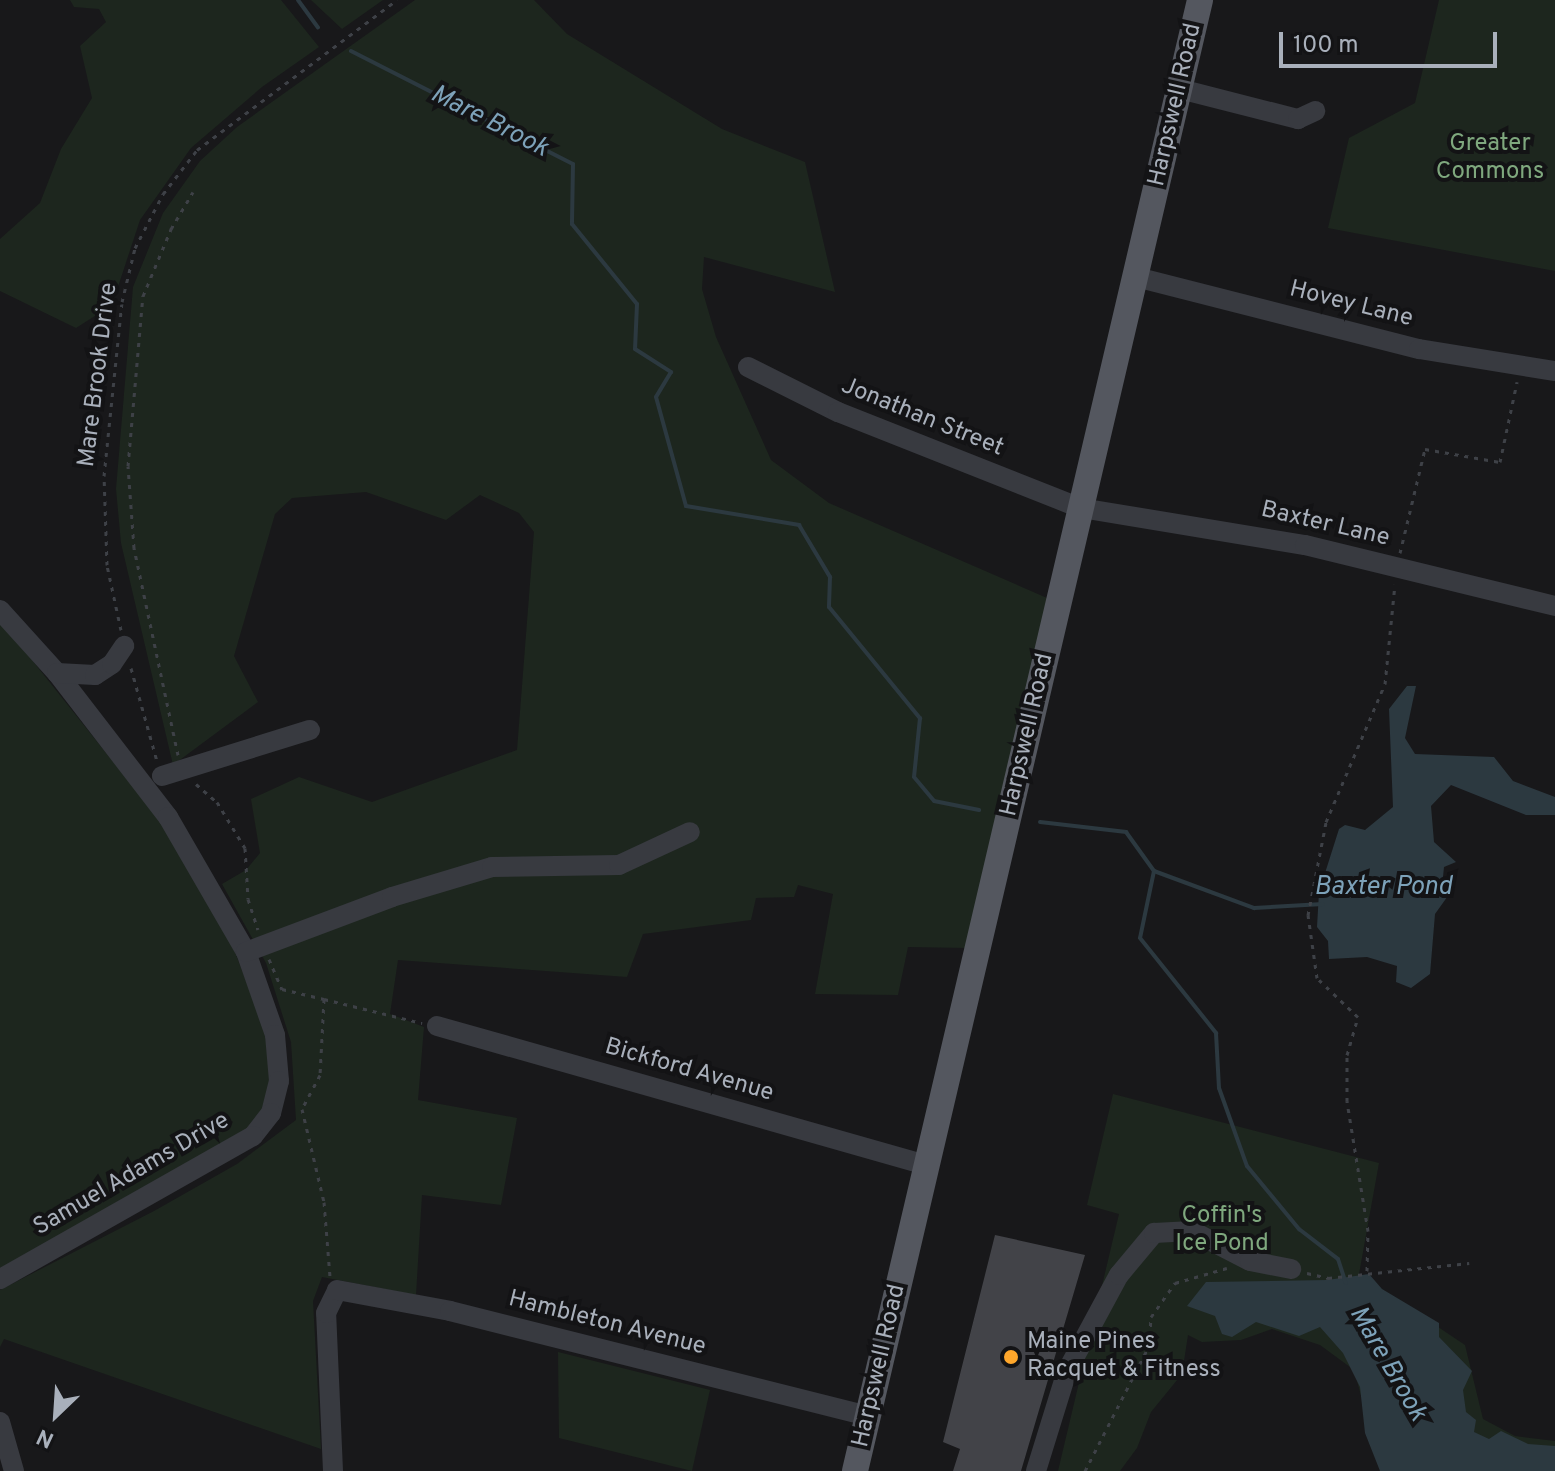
<!DOCTYPE html>
<html>
<head>
<meta charset="utf-8">
<style>
	body { margin:0 }
	#map { position:relative; width:1555px; height:1471px; overflow:hidden; background:#18181a; font-family:Overpass,sans-serif }
	div>[style] { position:absolute }
	.green>* { inset:0; background:#1d261e }
	.water>* { inset:0; background:#2c3940 }
	.stream>* { height:4px; margin:-2px; padding:0 2px; transform-origin:2px; border-radius:2px; background:#2c3940 }
	.building>* { inset:0; background:#424348 }
	.path>* { height:3px; margin-top:-1.5px; transform-origin:0; background:repeating-linear-gradient(90deg,#3e4147 0 4px,transparent 0 10px) }
	.minor>* { height:20px; margin:-10px; padding:0 10px; transform-origin:10px; border-radius:10px; background:#383a40 }
	.major>* { height:26px; margin:-13px; padding:0 13px; transform-origin:13px; border-radius:13px; background:#54575f }
	.dots>* { width:22px; height:22px; translate:-50% -50%; box-sizing:border-box; border:4px solid #131315; border-radius:50% }
	span { translate:-50% -50%; white-space:nowrap; text-align:center; line-height:1.15; -webkit-text-stroke:8px #131315; paint-order:stroke }
	.street-label { font-size:24px; color:#a9b0bb }
	.park-label { font-size:24px; color:#7fa87e }
	.poi-label { font-size:24px; color:#a9b0bb }
	.left { translate:0 -50%; text-align:left }
	.water-label { font-size:26px; color:#7da2b9; font-style:italic }
	.north { position:absolute; left:16px; top:1375px; width:80px; height:80px; -webkit-text-stroke:6px #131315; paint-order:stroke; rotate:205deg; font-size:22px; font-weight:700; line-height:32px; text-align:center; color:#a9b0bb }
	.north::after { content:''; display:block; margin:auto; width:28px; height:36px; background:#a9b0bb; clip-path:polygon(50% 0,100% 100%,50% 72%,0 100%) }
	.scale { position:absolute; left:1279px; top:32px; width:218px; height:36px; box-sizing:border-box; border:4px solid #a9b0bb; border-top:0; padding-left:10px; font-size:24px; line-height:28px; white-space:nowrap; color:#a9b0bb; -webkit-text-stroke:6px #131315; paint-order:stroke }
</style>
</head>
<body>
<div id="map">
	<div class="green">
		<div style="clip-path:polygon(70px 0,281px 0,319px 47px,262px 87px,191px 148px,140px 220px,112px 305px,76px 328px,0 291px,0 239px,40px 203px,61px 149px,92px 98px,80px 46px,106px 22px,99px 9px,74px 7px)"></div>
		<div style="clip-path:polygon(311px 0,383px 0,342px 29px)"></div>
		<div style="clip-path:polygon(415px 0,534px 0,567px 34px,722px 129px,805px 162px,835px 292px,704px 257px,702px 289px,716px 337px,771px 460px,829px 503px,1047px 598px,968px 948px,908px 947px,898px 995px,815px 994px,833px 894px,798px 885px,794px 897px,756px 898px,751px 920px,643px 934px,627px 977px,398px 960px,390px 1014px,424px 1027px,418px 1100px,517px 1118px,501px 1205px,422px 1195px,416px 1295px,322px 1277px,313px 1301px,321px 1449px,4px 1339px,0 1347px,0 1290px,154px 1211px,237px 1164px,296px 1120px,291px 1042px,266px 963px,222px 884px,246px 870px,260px 853px,251px 799px,299px 777px,372px 802px,517px 750px,534px 532px,519px 513px,480px 495px,446px 520px,366px 492px,292px 498px,275px 514px,234px 656px,258px 702px,173px 765px,121px 543px,116px 489px,133px 287px,163px 213px,200px 161px,237px 127px)"></div>
		<div style="clip-path:polygon(1439px 0,1555px 0,1555px 271px,1328px 228px,1349px 138px,1415px 103px)"></div>
		<div style="clip-path:polygon(0 620px,170px 833px,235px 952px,265px 1031px,271px 1093px,250px 1129px,0 1271px)"></div>
		<div style="clip-path:polygon(1113px 1094px,1379px 1163px,1359px 1274px,1465px 1345px,1483px 1419px,1515px 1436px,1555px 1441px,1555px 1471px,1363px 1403px,1354px 1370px,1320px 1345px,1272px 1329px,1241px 1340px,1202px 1342px,1188px 1335px,1182px 1374px,1151px 1412px,1137px 1448px,1120px 1471px,1058px 1471px,1119px 1214px,1087px 1205px)"></div>
		<div style="clip-path:polygon(558px 1352px,710px 1390px,692px 1471px,559px 1438px)"></div>
	</div>
	<div class="water">
		<div style="clip-path:polygon(1407px 686px,1416px 686px,1405px 738px,1415px 754px,1494px 757px,1513px 781px,1555px 797px,1555px 815px,1526px 815px,1451px 785px,1431px 806px,1434px 842px,1456px 862px,1444px 867px,1443px 877px,1455px 886px,1435px 914px,1430px 974px,1411px 988px,1396px 982px,1397px 966px,1367px 957px,1329px 959px,1328px 941px,1317px 927px,1319px 892px,1339px 829px,1345px 825px,1365px 830px,1393px 807px,1389px 709px)"></div>
		<div style="clip-path:polygon(1369px 1274px,1382px 1289px,1439px 1323px,1439px 1337px,1472px 1371px,1463px 1390px,1466px 1412px,1476px 1420px,1474px 1432px,1489px 1439px,1501px 1431px,1528px 1444px,1555px 1446px,1555px 1471px,1380px 1471px,1365px 1433px,1360px 1387px,1343px 1353px,1320px 1327px,1299px 1336px,1256px 1322px,1232px 1337px,1222px 1334px,1215px 1316px,1187px 1306px,1206px 1282px,1327px 1280px)"></div>
	</div>
	<div class="stream">
		<div style="left:298px;top:0;width:34px;rotate:54deg"></div>
		<div style="left:351px;top:51px;width:249px;rotate:27deg"></div>
		<div style="left:573px;top:164px;width:60px;rotate:91deg"></div>
		<div style="left:572px;top:224px;width:103px;rotate:50.9deg"></div>
		<div style="left:637px;top:304px;width:45px;rotate:92.5deg"></div>
		<div style="left:635px;top:349px;width:43px;rotate:32.6deg"></div>
		<div style="left:671px;top:372px;width:29px;rotate:121deg"></div>
		<div style="left:656px;top:397px;width:113px;rotate:74.6deg"></div>
		<div style="left:686px;top:506px;width:115px;rotate:9.5deg"></div>
		<div style="left:799px;top:525px;width:61px;rotate:59.2deg"></div>
		<div style="left:830px;top:577px;width:30px;rotate:92deg"></div>
		<div style="left:829px;top:607px;width:144px;rotate:50.7deg"></div>
		<div style="left:920px;top:718px;width:59px;rotate:95.8deg"></div>
		<div style="left:914px;top:777px;width:31px;rotate:50deg"></div>
		<div style="left:934px;top:801px;width:46px;rotate:11.3deg"></div>
		<div style="left:1040px;top:822px;width:87px;rotate:6.6deg"></div>
		<div style="left:1126px;top:832px;width:48px;rotate:54.3deg"></div>
		<div style="left:1154px;top:871px;width:68px;rotate:101.8deg"></div>
		<div style="left:1140px;top:938px;width:122px;rotate:51.3deg"></div>
		<div style="left:1216px;top:1033px;width:55px;rotate:86.9deg"></div>
		<div style="left:1219px;top:1088px;width:83px;rotate:70.3deg"></div>
		<div style="left:1247px;top:1166px;width:82px;rotate:50.5deg"></div>
		<div style="left:1299px;top:1229px;width:49px;rotate:37.6deg"></div>
		<div style="left:1338px;top:1259px;width:25px;rotate:72deg"></div>
		<div style="left:1154px;top:871px;width:107px;rotate:20.3deg"></div>
		<div style="left:1254px;top:908px;width:69px;rotate:-3.3deg"></div>
	</div>
	<div class="building">
		<div style="clip-path:polygon(995px 1235px,1085px 1255px,1021px 1471px,953px 1471px,960px 1449px,943px 1442px)"></div>
	</div>
	<div class="path">
		<div style="left:1400px;top:553px;width:107px;rotate:-76.5deg"></div>
		<div style="left:1425px;top:449px;width:76px;rotate:9.8deg"></div>
		<div style="left:1500px;top:462px;width:82px;rotate:-78deg"></div>
		<div style="left:121px;top:630px;width:66px;rotate:-102.2deg"></div>
		<div style="left:107px;top:565px;width:89px;rotate:-91.9deg"></div>
		<div style="left:104px;top:476px;width:175px;rotate:-84.1deg"></div>
		<div style="left:122px;top:302px;width:56px;rotate:-76.5deg"></div>
		<div style="left:135px;top:248px;width:61px;rotate:-62.6deg"></div>
		<div style="left:163px;top:194px;width:56px;rotate:-52.3deg"></div>
		<div style="left:197px;top:150px;width:250px;rotate:-36.9deg"></div>
		<div style="left:131px;top:668px;width:97px;rotate:74.4deg"></div>
		<div style="left:178px;top:755px;width:212px;rotate:-102deg"></div>
		<div style="left:134px;top:548px;width:82px;rotate:-94.2deg"></div>
		<div style="left:128px;top:466px;width:171px;rotate:-85deg"></div>
		<div style="left:143px;top:296px;width:73px;rotate:-67.3deg"></div>
		<div style="left:171px;top:229px;width:43px;rotate:-59.3deg"></div>
		<div style="left:196px;top:784px;width:28px;rotate:41deg"></div>
		<div style="left:217px;top:802px;width:54px;rotate:58.7deg"></div>
		<div style="left:245px;top:848px;width:51px;rotate:86.6deg"></div>
		<div style="left:248px;top:899px;width:32px;rotate:72deg"></div>
		<div style="left:269px;top:959px;width:33px;rotate:67deg"></div>
		<div style="left:282px;top:989px;width:43px;rotate:13.4deg"></div>
		<div style="left:324px;top:999px;width:76px;rotate:93deg"></div>
		<div style="left:320px;top:1075px;width:38px;rotate:118deg"></div>
		<div style="left:302px;top:1109px;width:96px;rotate:76.7deg"></div>
		<div style="left:324px;top:1202px;width:75px;rotate:85.4deg"></div>
		<div style="left:324px;top:999px;width:101px;rotate:13.8deg"></div>
		<div style="left:1367px;top:1271px;width:40px;rotate:-88.6deg"></div>
		<div style="left:1368px;top:1231px;width:132px;rotate:-99.2deg"></div>
		<div style="left:1347px;top:1101px;width:46px;rotate:-90deg"></div>
		<div style="left:1347px;top:1055px;width:40px;rotate:-74deg"></div>
		<div style="left:1358px;top:1017px;width:57px;rotate:-136.4deg"></div>
		<div style="left:1317px;top:978px;width:64px;rotate:-98.1deg"></div>
		<div style="left:1308px;top:915px;width:95px;rotate:-79deg"></div>
		<div style="left:1326px;top:822px;width:150px;rotate:-66.9deg"></div>
		<div style="left:1385px;top:684px;width:100px;rotate:-84.3deg"></div>
		<div style="left:1307px;top:1273px;width:22px;rotate:13deg"></div>
		<div style="left:1328px;top:1278px;width:142px;rotate:-6.1deg"></div>
		<div style="left:1085px;top:1471px;width:140px;rotate:-62.9deg"></div>
		<div style="left:1149px;top:1346px;width:29px;rotate:-86deg"></div>
		<div style="left:1151px;top:1317px;width:42px;rotate:-54.8deg"></div>
		<div style="left:1175px;top:1283px;width:54px;rotate:-16.1deg"></div>
	</div>
	<div class="minor">
		<div style="left:1180px;top:89px;width:122px;rotate:14.3deg"></div>
		<div style="left:1298px;top:119px;width:19px;rotate:-25deg"></div>
		<div style="left:1136px;top:277px;width:292px;rotate:14.3deg"></div>
		<div style="left:1419px;top:349px;width:138px;rotate:9.2deg"></div>
		<div style="left:748px;top:367px;width:101px;rotate:26.6deg"></div>
		<div style="left:838px;top:412px;width:261px;rotate:21.6deg"></div>
		<div style="left:1081px;top:508px;width:227px;rotate:9.4deg"></div>
		<div style="left:1305px;top:545px;width:257px;rotate:13.7deg"></div>
		<div style="left:0;top:610px;width:85px;rotate:47.9deg"></div>
		<div style="left:57px;top:673px;width:182px;rotate:52.4deg"></div>
		<div style="left:168px;top:817px;width:156px;rotate:60deg"></div>
		<div style="left:246px;top:952px;width:88px;rotate:70.7deg"></div>
		<div style="left:275px;top:1035px;width:46px;rotate:85deg"></div>
		<div style="left:279px;top:1081px;width:33px;rotate:104deg"></div>
		<div style="left:271px;top:1113px;width:29px;rotate:128deg"></div>
		<div style="left:253px;top:1136px;width:291px;rotate:150.5deg"></div>
		<div style="left:57px;top:673px;width:38px;rotate:3deg"></div>
		<div style="left:95px;top:675px;width:20px;rotate:-33deg"></div>
		<div style="left:112px;top:664px;width:22px;rotate:-56deg"></div>
		<div style="left:162px;top:776px;width:155px;rotate:-17.3deg"></div>
		<div style="left:246px;top:952px;width:156px;rotate:-20.6deg"></div>
		<div style="left:392px;top:897px;width:104px;rotate:-16.7deg"></div>
		<div style="left:492px;top:867px;width:127px;rotate:-0.9deg"></div>
		<div style="left:619px;top:865px;width:78px;rotate:-24.9deg"></div>
		<div style="left:437px;top:1026px;width:508px;rotate:15.87deg"></div>
		<div style="left:0;top:1422px;width:51px;rotate:74.1deg"></div>
		<div style="left:333px;top:1471px;width:158px;rotate:-92.5deg"></div>
		<div style="left:326px;top:1313px;width:25px;rotate:-64deg"></div>
		<div style="left:337px;top:1290px;width:115px;rotate:10.5deg"></div>
		<div style="left:450px;top:1311px;width:432px;rotate:14.1deg"></div>
		<div style="left:1036px;top:1471px;width:105px;rotate:-72.8deg"></div>
		<div style="left:1067px;top:1371px;width:109px;rotate:-61.6deg"></div>
		<div style="left:1119px;top:1275px;width:55px;rotate:-50.2deg"></div>
		<div style="left:1154px;top:1233px;width:38px;rotate:-3deg"></div>
		<div style="left:1192px;top:1231px;width:65px;rotate:27.3deg"></div>
		<div style="left:1250px;top:1261px;width:42px;rotate:11deg"></div>
	</div>
	<div class="major">
		<div style="left:855px;top:1471px;width:1511px;rotate:-76.8deg"></div>
	</div>
	<div class="dots">
		<div style="left:1011px;top:1357px;background:#ffa72b"></div>
	</div>
	<div class="street-label">
		<span style="left:1176px;top:105px;rotate:-77deg">Harpswell Road</span>
		<span style="left:1351px;top:305px;rotate:14deg">Hovey Lane</span>
		<span style="left:99px;top:375px;rotate:-83deg">Mare Brook Drive</span>
		<span style="left:922px;top:418px;rotate:22deg">Jonathan Street</span>
		<span style="left:1325px;top:525px;rotate:13deg">Baxter Lane</span>
		<span style="left:1028px;top:735px;rotate:-77deg">Harpswell Road</span>
		<span style="left:689px;top:1071px;rotate:16deg">Bickford Avenue</span>
		<span style="left:132px;top:1175px;rotate:-30deg">Samuel Adams Drive</span>
		<span style="left:607px;top:1324px;rotate:14deg">Hambleton Avenue</span>
		<span style="left:880px;top:1366px;rotate:-77deg">Harpswell Road</span>
	</div>
	<div class="park-label">
		<span style="left:1490px;top:159px">Greater<br>Commons</span>
		<span style="left:1222px;top:1231px">Coffin's<br>Ice Pond</span>
	</div>
	<div class="poi-label">
		<span class="left" style="left:1027px;top:1357px">Maine Pines<br>Racquet &amp; Fitness</span>
	</div>
	<div class="water-label">
		<span style="left:489px;top:122px;rotate:27deg">Mare Brook</span>
		<span style="left:1383px;top:888px">Baxter Pond</span>
		<span style="left:1387px;top:1364px;rotate:60deg">Mare Brook</span>
	</div>
	<div class="north">N</div>
	<div class="scale">100 m</div>
</div>
</body>
</html>
